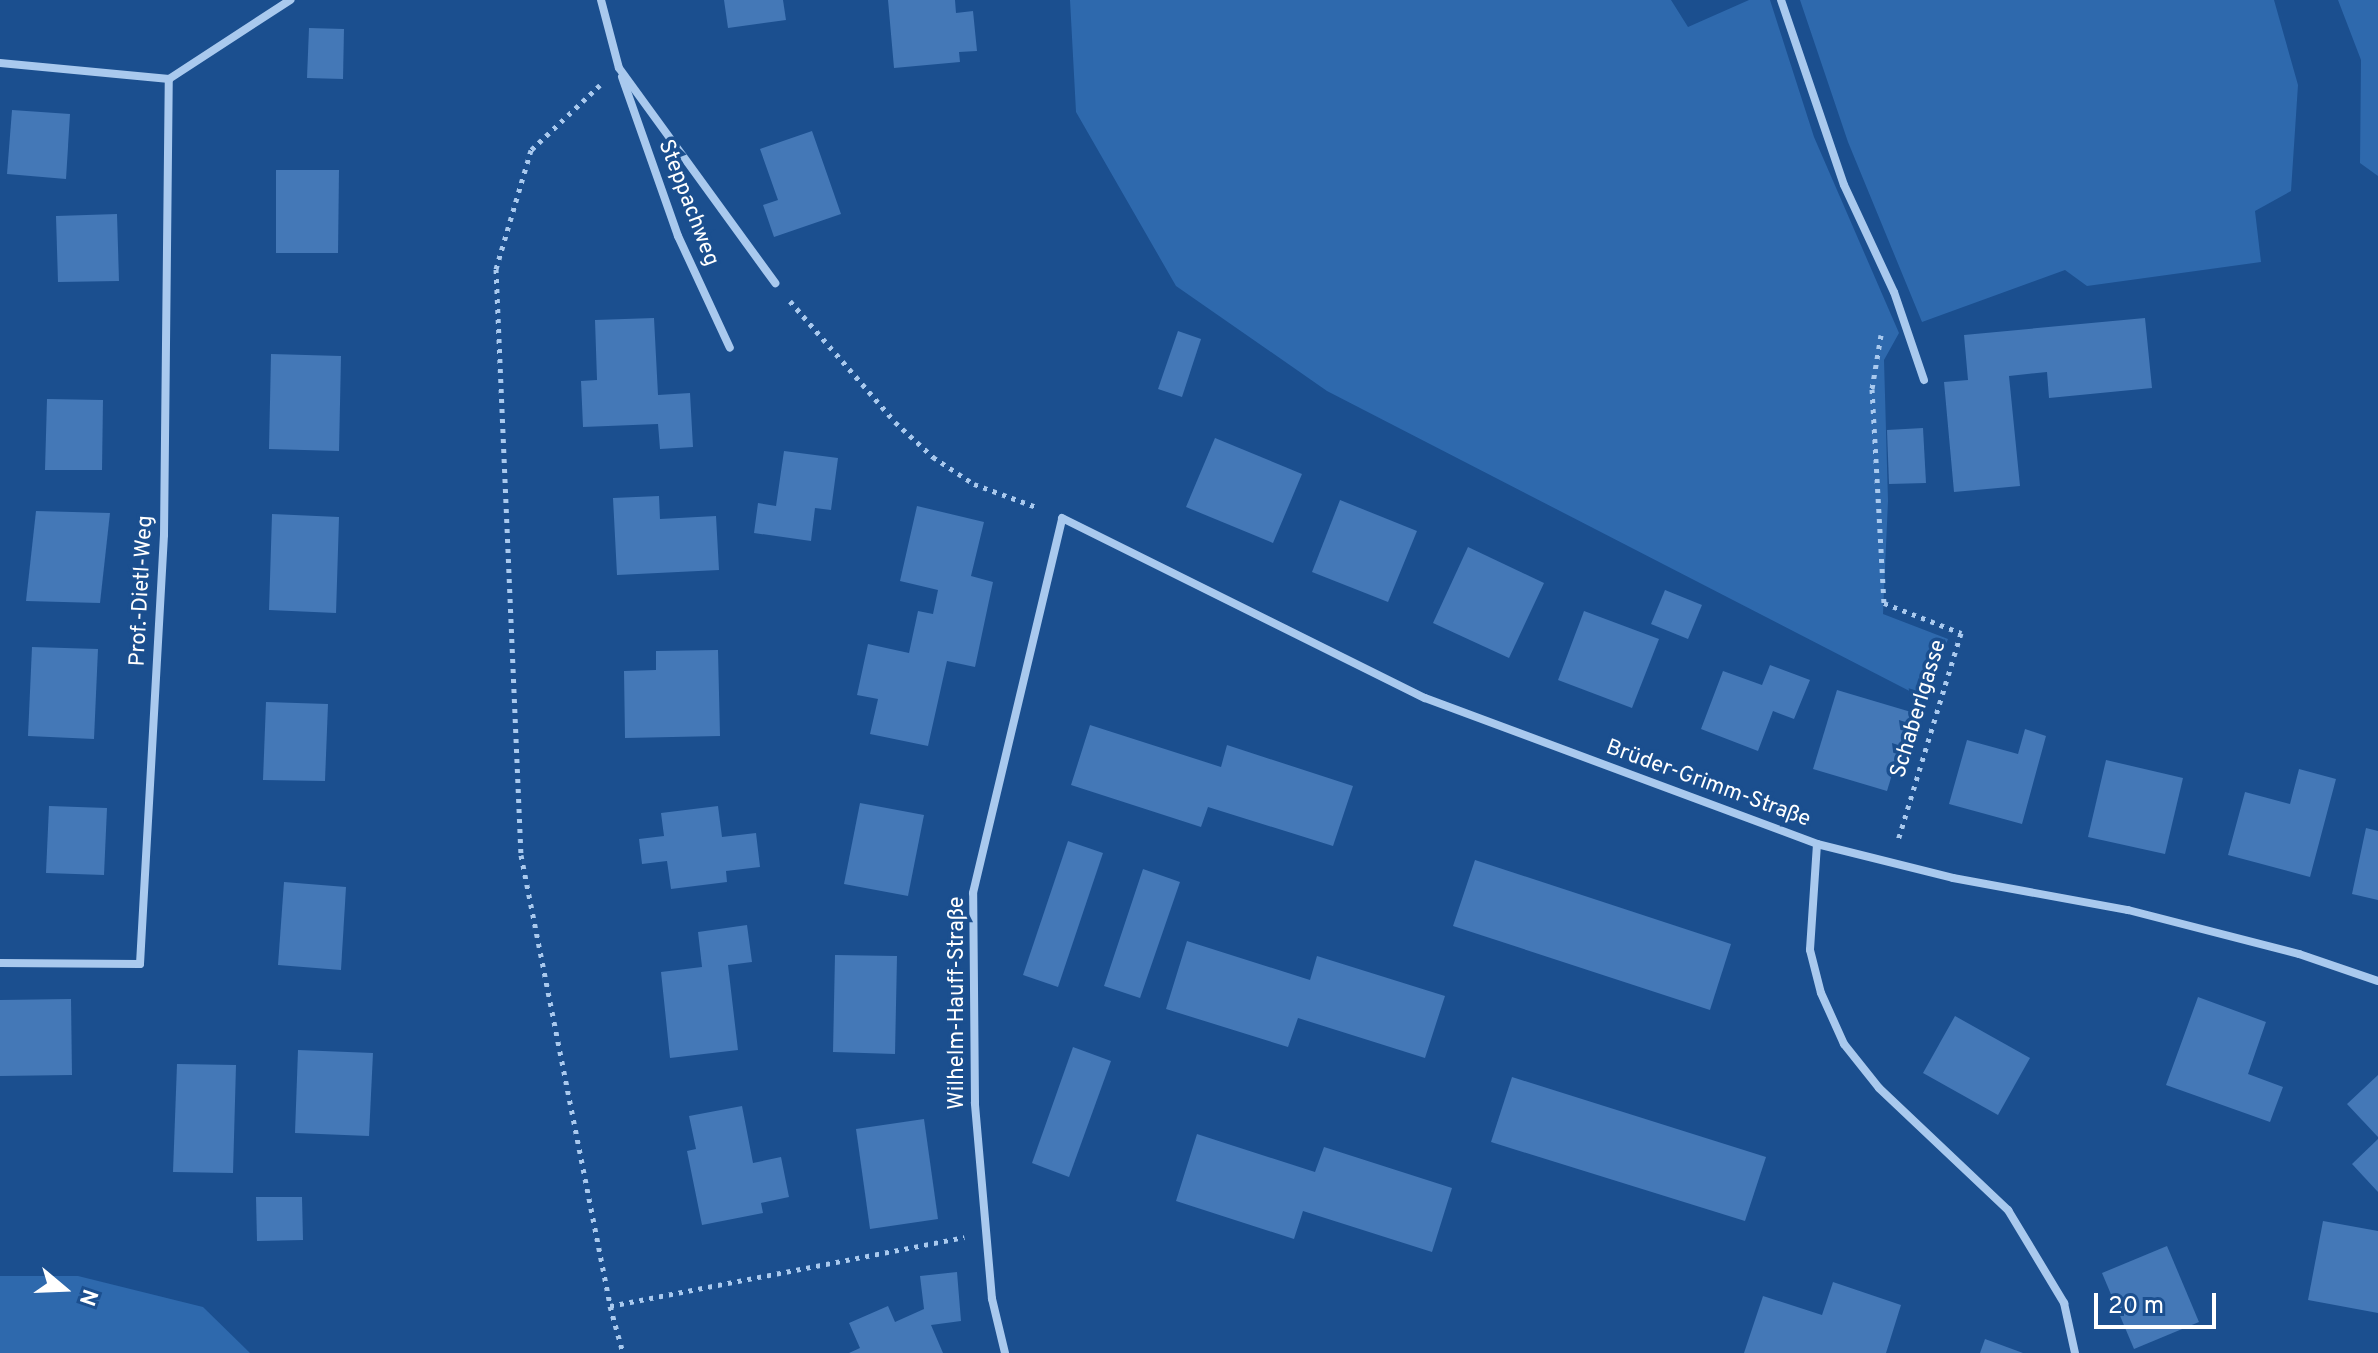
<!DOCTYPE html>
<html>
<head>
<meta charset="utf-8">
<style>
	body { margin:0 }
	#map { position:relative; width:2378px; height:1353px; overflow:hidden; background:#1b4f8f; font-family:Overpass,sans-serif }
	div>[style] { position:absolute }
	.green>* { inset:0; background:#2e69ad }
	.building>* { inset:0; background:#4478b7 }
	.path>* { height:5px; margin-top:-2.5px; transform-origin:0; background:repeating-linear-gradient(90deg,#a9c9ee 0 4px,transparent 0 10px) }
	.street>* { height:8px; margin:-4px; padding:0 4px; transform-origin:4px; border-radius:4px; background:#a9c9ee }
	span { translate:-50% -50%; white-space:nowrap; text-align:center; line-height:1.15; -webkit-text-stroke:7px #1b4f8f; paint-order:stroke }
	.street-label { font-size:22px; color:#fff }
	.north { position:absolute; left:24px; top:1249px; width:80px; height:80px; -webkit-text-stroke:6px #1b4f8f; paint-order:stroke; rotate:109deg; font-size:22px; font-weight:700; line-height:32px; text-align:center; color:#fff }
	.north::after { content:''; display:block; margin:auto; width:28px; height:36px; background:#fff; clip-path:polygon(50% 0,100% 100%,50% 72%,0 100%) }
	.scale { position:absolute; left:2094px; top:1293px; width:122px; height:36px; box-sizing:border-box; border:4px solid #fff; border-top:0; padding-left:10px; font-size:24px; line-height:28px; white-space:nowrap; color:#fff; -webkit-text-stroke:6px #1b4f8f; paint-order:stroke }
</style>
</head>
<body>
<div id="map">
	<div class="green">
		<div style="clip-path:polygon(1070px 0,1671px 0,1688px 27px,1749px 0,1770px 0,1814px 137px,1899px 333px,1884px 360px,1888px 501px,1883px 614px,1948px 639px,1925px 699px,1327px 391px,1176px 286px,1076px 112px)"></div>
		<div style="clip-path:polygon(1800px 0,2274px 0,2298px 85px,2291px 191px,2255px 211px,2261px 262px,2087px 286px,2065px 270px,1922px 322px,1848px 142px)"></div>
		<div style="clip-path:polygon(2338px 0,2378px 0,2378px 176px,2360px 163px,2361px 60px)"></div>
		<div style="clip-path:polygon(0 1276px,78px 1276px,203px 1307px,250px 1353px,0 1353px)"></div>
	</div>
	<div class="building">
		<div style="clip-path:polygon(724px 0,783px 0,786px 20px,728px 28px)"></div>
		<div style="clip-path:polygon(888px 0,955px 0,956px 13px,973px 11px,977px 51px,959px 52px,960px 62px,894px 68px)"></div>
		<div style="clip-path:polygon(309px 28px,344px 29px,343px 79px,307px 78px)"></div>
		<div style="clip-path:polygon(12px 110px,70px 114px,66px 179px,7px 174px)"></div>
		<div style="clip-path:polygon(812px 131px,841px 214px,774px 237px,763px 205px,778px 200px,760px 149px)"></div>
		<div style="clip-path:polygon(276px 170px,339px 170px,338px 253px,276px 253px)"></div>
		<div style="clip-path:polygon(117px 214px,119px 281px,58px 282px,56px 216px)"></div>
		<div style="clip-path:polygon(654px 318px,658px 395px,690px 393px,693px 447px,660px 449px,658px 424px,583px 427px,581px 381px,597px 380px,595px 320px)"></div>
		<div style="clip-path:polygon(2145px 318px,2152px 388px,2049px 398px,2047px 372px,2009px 376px,2020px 486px,1954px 492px,1944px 382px,1968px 380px,1964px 335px)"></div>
		<div style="clip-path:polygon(1178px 331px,1201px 339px,1182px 397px,1158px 389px)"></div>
		<div style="clip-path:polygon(271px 354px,341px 356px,339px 451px,269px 449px)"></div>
		<div style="clip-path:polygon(47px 399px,103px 400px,102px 470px,45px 470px)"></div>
		<div style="clip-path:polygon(1923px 428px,1926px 483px,1889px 484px,1887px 430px)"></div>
		<div style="clip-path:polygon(1215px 438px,1302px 474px,1273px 543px,1186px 507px)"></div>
		<div style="clip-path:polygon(784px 451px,838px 458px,831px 510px,815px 508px,811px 541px,754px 533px,758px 503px,776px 506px)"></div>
		<div style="clip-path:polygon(659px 496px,660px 519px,716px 516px,719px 570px,617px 575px,613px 498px)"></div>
		<div style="clip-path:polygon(1340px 500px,1417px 531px,1388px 602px,1312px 572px)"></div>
		<div style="clip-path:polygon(917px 506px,984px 522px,971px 576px,993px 582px,975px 667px,947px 661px,928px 746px,870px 734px,878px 699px,857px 695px,868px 644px,909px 653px,918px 611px,933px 614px,938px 590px,900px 581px)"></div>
		<div style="clip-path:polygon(36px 511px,110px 513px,100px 603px,26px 601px)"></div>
		<div style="clip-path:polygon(272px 514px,339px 517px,336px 613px,269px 610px)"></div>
		<div style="clip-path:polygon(1468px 547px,1544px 583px,1509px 658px,1433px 623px)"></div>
		<div style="clip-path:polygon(1665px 590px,1702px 605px,1688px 639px,1651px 624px)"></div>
		<div style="clip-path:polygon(1584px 611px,1659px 639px,1632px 708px,1558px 680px)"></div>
		<div style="clip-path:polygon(32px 647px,98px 649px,94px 739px,28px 736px)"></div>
		<div style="clip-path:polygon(718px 650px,720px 736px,625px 738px,624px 671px,656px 670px,656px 651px)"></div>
		<div style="clip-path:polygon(1770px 665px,1810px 680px,1794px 719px,1773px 711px,1758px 751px,1701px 729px,1723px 671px,1762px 685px)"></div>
		<div style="clip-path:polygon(1837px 690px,1911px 712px,1887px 791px,1813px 769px)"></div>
		<div style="clip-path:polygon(266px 702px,328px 704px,325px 781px,263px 780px)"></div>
		<div style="clip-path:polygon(1090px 725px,1221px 767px,1227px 745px,1353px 786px,1333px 846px,1208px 807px,1201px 827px,1071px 785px)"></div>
		<div style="clip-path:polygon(2025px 729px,2046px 736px,2022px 824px,1949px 804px,1967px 740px,2018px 754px)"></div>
		<div style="clip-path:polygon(2106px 760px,2183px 778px,2165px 854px,2088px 837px)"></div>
		<div style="clip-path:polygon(2299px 769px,2336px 779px,2310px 877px,2228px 855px,2245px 792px,2290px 804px)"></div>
		<div style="clip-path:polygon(860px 803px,924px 815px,908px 896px,844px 884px)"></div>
		<div style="clip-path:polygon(49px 806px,107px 808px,104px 875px,46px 873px)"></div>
		<div style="clip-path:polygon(718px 806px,722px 837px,756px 833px,760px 867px,726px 871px,727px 882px,671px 889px,667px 861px,642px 864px,639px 839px,664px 836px,661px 813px)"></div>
		<div style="clip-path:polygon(2366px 828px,2378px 831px,2378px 900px,2352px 894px)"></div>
		<div style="clip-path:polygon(1068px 841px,1103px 853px,1058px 987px,1023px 975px)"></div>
		<div style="clip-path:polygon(1475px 860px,1731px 944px,1710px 1010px,1453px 926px)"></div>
		<div style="clip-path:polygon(1143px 869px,1180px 882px,1140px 998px,1104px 986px)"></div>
		<div style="clip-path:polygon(284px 882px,346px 887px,341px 970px,278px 965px)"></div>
		<div style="clip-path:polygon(747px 925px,752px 962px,728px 965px,738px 1050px,670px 1058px,661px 972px,702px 967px,698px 932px)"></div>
		<div style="clip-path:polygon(1187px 941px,1310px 980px,1317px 956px,1445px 996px,1425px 1058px,1298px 1018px,1288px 1047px,1166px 1009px)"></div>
		<div style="clip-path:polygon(835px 955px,897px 956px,895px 1054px,833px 1052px)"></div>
		<div style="clip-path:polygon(2198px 997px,2266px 1022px,2248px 1074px,2283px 1087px,2270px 1122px,2166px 1085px)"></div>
		<div style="clip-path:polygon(71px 999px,72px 1075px,0 1076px,0 1000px)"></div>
		<div style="clip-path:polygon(1955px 1016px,2030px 1058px,1998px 1115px,1923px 1073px)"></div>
		<div style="clip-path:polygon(1073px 1047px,1111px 1061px,1069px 1177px,1032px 1163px)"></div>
		<div style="clip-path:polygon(298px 1050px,373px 1053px,369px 1136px,295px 1133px)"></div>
		<div style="clip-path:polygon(177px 1064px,236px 1065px,233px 1173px,173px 1172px)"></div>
		<div style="clip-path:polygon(2378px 1075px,2378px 1137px,2347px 1104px)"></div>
		<div style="clip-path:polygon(1512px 1077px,1766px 1157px,1745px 1221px,1491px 1142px)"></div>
		<div style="clip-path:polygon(742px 1106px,753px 1163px,781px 1157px,789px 1197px,761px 1203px,763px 1213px,702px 1225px,687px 1151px,696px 1149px,689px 1116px)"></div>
		<div style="clip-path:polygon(924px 1119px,938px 1219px,870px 1229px,856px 1129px)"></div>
		<div style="clip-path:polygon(1197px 1134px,1315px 1172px,1324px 1147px,1452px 1188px,1432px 1252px,1303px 1211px,1294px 1239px,1176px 1201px)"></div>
		<div style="clip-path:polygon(2378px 1139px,2378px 1192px,2352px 1164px)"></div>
		<div style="clip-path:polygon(256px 1197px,302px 1197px,303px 1240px,257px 1241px)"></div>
		<div style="clip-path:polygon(2323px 1221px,2378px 1231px,2378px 1313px,2308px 1300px)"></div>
		<div style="clip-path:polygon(2167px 1246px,2199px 1322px,2134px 1349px,2102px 1273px)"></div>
		<div style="clip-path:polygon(957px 1272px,961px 1321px,931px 1325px,943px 1353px,849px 1353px,860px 1348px,849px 1323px,888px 1306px,895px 1322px,924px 1309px,920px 1276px)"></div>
		<div style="clip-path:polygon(1833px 1282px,1901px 1305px,1886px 1353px,1744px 1353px,1763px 1296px,1822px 1315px)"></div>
		<div style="clip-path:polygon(1985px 1339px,2023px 1353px,1980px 1353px)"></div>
	</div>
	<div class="path">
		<div style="left:600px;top:85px;width:95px;rotate:136.7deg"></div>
		<div style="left:531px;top:150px;width:124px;rotate:106.4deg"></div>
		<div style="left:496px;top:269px;width:587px;rotate:87.56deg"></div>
		<div style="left:521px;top:855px;width:460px;rotate:78.8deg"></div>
		<div style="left:610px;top:1306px;width:361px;rotate:-11deg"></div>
		<div style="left:790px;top:301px;width:160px;rotate:49deg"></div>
		<div style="left:895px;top:422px;width:52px;rotate:42.6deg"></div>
		<div style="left:933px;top:457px;width:49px;rotate:33.4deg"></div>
		<div style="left:974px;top:484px;width:69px;rotate:20.3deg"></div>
		<div style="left:1881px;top:335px;width:55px;rotate:99.5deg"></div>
		<div style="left:1872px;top:389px;width:214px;rotate:86.8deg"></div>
		<div style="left:1884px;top:603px;width:83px;rotate:21.3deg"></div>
		<div style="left:1961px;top:633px;width:217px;rotate:106.9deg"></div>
		<div style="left:610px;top:1306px;width:49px;rotate:74.5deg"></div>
	</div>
	<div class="street">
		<div style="left:601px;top:0;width:70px;rotate:75.2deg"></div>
		<div style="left:619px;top:68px;width:266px;rotate:54deg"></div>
		<div style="left:1781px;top:0;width:195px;rotate:71.2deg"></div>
		<div style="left:1844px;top:185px;width:118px;rotate:65deg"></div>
		<div style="left:1894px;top:292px;width:93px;rotate:71.2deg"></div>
		<div style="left:0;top:63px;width:170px;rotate:5.4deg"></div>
		<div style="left:169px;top:79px;width:145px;rotate:-33.1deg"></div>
		<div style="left:622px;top:77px;width:169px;rotate:70.6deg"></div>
		<div style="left:678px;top:236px;width:123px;rotate:65.1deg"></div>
		<div style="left:1817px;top:844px;width:106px;rotate:93.8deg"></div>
		<div style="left:1810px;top:950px;width:44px;rotate:75.7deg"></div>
		<div style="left:1821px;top:993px;width:56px;rotate:65.7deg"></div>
		<div style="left:1844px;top:1044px;width:56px;rotate:51.5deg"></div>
		<div style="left:1879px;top:1088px;width:178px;rotate:43.4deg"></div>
		<div style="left:2008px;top:1210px;width:109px;rotate:58.9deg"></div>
		<div style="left:2064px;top:1303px;width:51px;rotate:77.6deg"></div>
		<div style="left:0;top:963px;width:140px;rotate:0.4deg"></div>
		<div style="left:140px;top:964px;width:430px;rotate:-86.8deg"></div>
		<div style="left:164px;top:535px;width:456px;rotate:-89.4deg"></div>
		<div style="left:1005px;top:1353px;width:56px;rotate:-103.5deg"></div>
		<div style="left:992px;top:1299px;width:197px;rotate:-95deg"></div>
		<div style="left:975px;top:1103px;width:210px;rotate:-90.5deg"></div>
		<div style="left:973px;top:893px;width:385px;rotate:-76.6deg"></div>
		<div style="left:1062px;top:518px;width:405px;rotate:26.4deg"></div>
		<div style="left:1425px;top:698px;width:418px;rotate:20.4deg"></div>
		<div style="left:1817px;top:844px;width:140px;rotate:14deg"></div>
		<div style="left:1953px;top:878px;width:178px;rotate:10.4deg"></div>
		<div style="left:2128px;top:910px;width:177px;rotate:14.4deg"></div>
		<div style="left:2299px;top:954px;width:83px;rotate:18.9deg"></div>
	</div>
	<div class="street-label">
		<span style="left:688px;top:203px;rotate:69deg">Steppachweg</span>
		<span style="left:142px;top:591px;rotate:-87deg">Prof.-Dietl-Weg</span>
		<span style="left:1919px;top:709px;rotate:-73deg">Schaberlgasse</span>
		<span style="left:1708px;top:784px;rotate:20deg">Brüder-Grimm-Straße</span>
		<span style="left:958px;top:1003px;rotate:-90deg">Wilhelm-Hauff-Straße</span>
	</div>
	<div class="north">N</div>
	<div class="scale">20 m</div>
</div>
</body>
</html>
